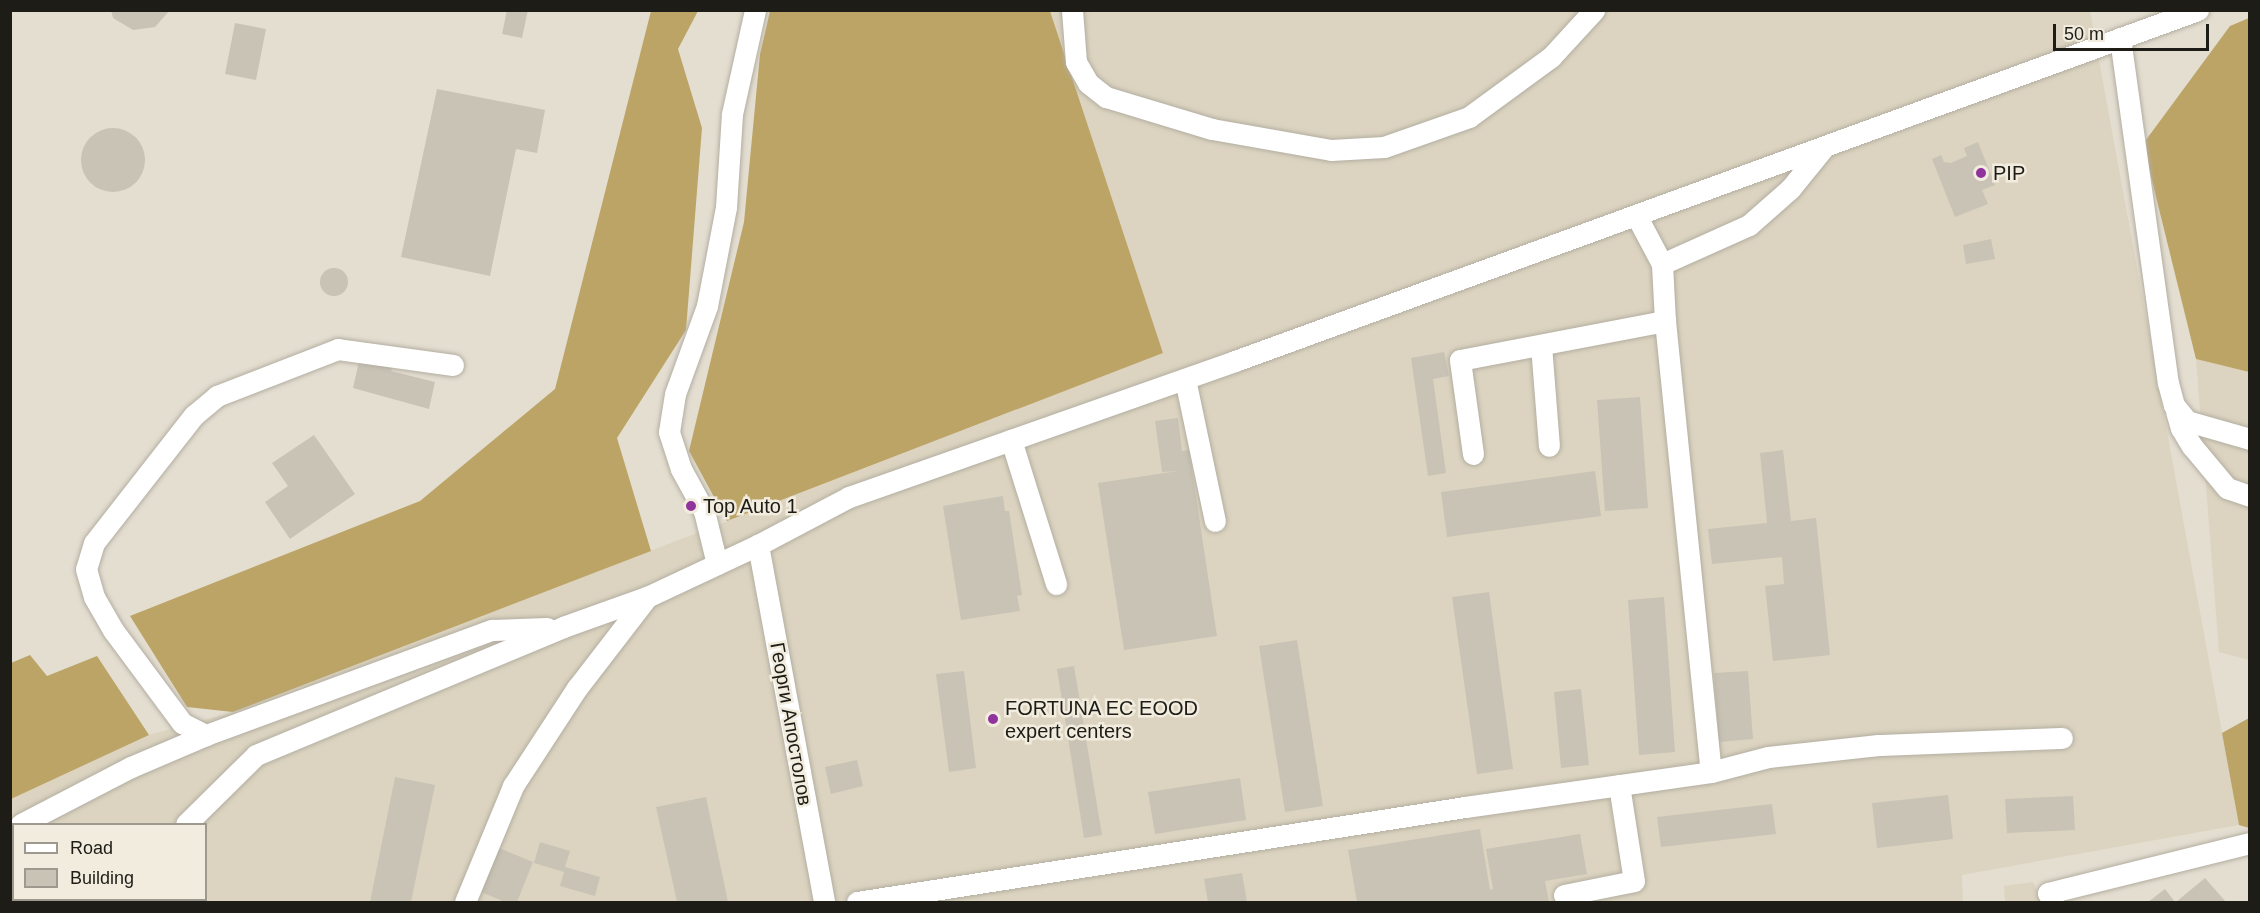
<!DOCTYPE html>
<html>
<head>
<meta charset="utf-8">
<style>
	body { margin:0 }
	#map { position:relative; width:2260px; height:913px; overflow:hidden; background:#e4ded1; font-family:Helvetica,sans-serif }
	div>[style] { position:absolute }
	.built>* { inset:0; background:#dcd4c0 }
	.forest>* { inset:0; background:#bca466 }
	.building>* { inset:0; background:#c8c3b5 }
	.round { border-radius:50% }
	.roads { filter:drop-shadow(0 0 2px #b3aea1) drop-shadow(0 0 2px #b3aea1) }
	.minor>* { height:21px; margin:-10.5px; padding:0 10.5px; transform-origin:10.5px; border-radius:10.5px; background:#fff }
	.dots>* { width:16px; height:16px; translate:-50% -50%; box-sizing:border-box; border:3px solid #f1ecde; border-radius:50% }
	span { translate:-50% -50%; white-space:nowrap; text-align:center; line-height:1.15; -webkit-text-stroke:5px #f1ecde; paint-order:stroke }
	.poi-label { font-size:20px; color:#1e1c17 }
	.left { translate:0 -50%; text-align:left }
	.street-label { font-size:20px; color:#1e1c17 }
	.frame { position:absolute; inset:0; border:12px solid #1e1c17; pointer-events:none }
	.legend { position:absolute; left:12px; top:823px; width:195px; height:78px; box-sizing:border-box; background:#f1ecde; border:2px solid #9d998e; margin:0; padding:8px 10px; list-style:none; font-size:18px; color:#1e1c17 }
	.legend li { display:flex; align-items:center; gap:12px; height:30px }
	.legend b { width:30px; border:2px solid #9d998e }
	.scale { position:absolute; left:2053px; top:24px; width:156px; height:27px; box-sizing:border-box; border:3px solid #1e1c17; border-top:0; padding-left:8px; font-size:18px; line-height:21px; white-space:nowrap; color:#1e1c17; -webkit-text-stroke:4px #f1ecde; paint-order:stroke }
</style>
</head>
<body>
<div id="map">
	<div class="built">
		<div style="clip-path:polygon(evenodd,1050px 11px,2090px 11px,2239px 825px,1962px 875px,1963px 902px,11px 902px,11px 799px,149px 735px,233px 712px,1163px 353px,1050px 11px,14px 824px,206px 824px,206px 900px,14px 900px,14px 824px)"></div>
		<div style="clip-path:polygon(2196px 359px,2249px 372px,2249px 660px,2219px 652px)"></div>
		<div style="clip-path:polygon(2033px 882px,2042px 902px,2005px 902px,2004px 886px)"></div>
	</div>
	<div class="forest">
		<div style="clip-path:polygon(651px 11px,698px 11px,678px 49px,702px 128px,686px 330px,617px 438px,651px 551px,233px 712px,187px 707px,130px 616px,420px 501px,555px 389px)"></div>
		<div style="clip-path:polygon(770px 11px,1050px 11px,1163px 353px,727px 521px,689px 451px,744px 222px,760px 54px)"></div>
		<div style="clip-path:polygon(2249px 18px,2249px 372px,2196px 359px,2143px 144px,2230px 26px)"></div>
		<div style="clip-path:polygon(30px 655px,47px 676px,97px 656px,149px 735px,11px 799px,11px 663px)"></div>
		<div style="clip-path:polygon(2249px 718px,2249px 828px,2239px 825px,2222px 733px)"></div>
	</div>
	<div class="building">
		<div style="clip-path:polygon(111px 10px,170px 10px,155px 27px,133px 30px,113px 18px)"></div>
		<div style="clip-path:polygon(507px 10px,528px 10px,522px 38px,502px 34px)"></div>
		<div style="clip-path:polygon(235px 23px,266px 29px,256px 80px,225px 74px)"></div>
		<div style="clip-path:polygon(437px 89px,545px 110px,537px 153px,516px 149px,490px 276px,401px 257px)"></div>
		<div class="round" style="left:81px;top:128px;width:64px;height:64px"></div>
		<div style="clip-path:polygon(1978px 142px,1995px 185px,1982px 190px,1988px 204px,1955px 217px,1932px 159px,1941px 155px,1944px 162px,1951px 163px,1967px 156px,1964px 148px)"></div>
		<div style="clip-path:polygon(1991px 239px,1995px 259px,1966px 264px,1963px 245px)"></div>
		<div class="round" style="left:320px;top:268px;width:28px;height:28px"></div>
		<div style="clip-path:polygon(1444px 352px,1449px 376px,1433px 379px,1446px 473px,1428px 476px,1411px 358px)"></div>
		<div style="clip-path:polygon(360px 357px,393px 365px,391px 371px,435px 382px,429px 409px,353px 388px)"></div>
		<div style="clip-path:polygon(1640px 397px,1648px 508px,1605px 511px,1597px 400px)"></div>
		<div style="clip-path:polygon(1178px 418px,1182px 451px,1189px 450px,1217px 636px,1124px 650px,1098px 483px,1178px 471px,1162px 472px,1155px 421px)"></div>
		<div style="clip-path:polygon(314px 435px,355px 494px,290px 539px,265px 502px,288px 486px,272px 463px)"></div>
		<div style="clip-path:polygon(1783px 450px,1791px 521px,1816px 518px,1830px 655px,1773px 661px,1765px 586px,1784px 584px,1782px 557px,1712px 564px,1708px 529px,1767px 523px,1760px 453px)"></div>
		<div style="clip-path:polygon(1595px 471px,1601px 516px,1447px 537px,1441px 492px)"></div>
		<div style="clip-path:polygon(1003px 496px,1005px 511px,1009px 511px,1022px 595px,1017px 596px,1020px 611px,961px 620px,943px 506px)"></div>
		<div style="clip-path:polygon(1489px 592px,1513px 769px,1477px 774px,1452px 597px)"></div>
		<div style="clip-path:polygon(1664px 597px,1675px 752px,1639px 755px,1628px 600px)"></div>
		<div style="clip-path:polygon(1297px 640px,1323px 806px,1285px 812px,1259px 646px)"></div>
		<div style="clip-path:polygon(1074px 666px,1102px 835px,1084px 838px,1057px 669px)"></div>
		<div style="clip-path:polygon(964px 671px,976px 768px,949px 772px,936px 674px)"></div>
		<div style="clip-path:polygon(1748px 671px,1753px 739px,1719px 742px,1714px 673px)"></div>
		<div style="clip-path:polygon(1581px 689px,1589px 765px,1561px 768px,1554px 692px)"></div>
		<div style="clip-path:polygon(857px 760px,863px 786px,831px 794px,825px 767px)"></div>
		<div style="clip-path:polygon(395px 777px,435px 785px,411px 902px,370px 902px)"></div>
		<div style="clip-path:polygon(1240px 778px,1246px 820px,1155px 834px,1148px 792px)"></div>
		<div style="clip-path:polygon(1948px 795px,1953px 839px,1877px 848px,1872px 803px)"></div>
		<div style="clip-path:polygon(2073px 796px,2075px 830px,2007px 833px,2005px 799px)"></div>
		<div style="clip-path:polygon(706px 797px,728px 902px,677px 902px,656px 807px)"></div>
		<div style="clip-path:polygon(1772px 804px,1776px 834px,1661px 847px,1657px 817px)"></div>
		<div style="clip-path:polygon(1480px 829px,1490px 890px,1493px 889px,1486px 849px,1580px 834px,1587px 874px,1545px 881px,1549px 902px,1357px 902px,1348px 850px)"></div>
		<div style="clip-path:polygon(540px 842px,570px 851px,565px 867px,600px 877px,595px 896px,560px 886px,564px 872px,534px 863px)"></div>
		<div style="clip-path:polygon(499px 848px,533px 862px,517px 902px,505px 902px,481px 892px)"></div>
		<div style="clip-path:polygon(1242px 873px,1247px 902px,1208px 902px,1204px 879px)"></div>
		<div style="clip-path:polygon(2205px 878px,2226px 902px,2176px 902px)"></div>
		<div style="clip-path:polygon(2165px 889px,2175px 902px,2148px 902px)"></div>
	</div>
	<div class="roads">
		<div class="minor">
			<div style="left:1072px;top:10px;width:52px;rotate:85.6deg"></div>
			<div style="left:1076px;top:62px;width:24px;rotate:60deg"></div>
			<div style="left:1088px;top:83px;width:23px;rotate:38deg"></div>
			<div style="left:1106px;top:97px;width:111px;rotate:16.8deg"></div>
			<div style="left:1212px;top:129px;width:121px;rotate:10deg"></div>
			<div style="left:1331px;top:150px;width:53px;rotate:-3.2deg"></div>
			<div style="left:1384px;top:147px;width:90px;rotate:-19.4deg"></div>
			<div style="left:1469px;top:117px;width:102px;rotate:-36.2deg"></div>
			<div style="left:1551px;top:57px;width:64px;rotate:-47.5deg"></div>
			<div style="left:2120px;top:38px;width:348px;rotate:82.1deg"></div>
			<div style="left:2168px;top:383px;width:23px;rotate:75deg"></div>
			<div style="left:2174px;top:405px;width:21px;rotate:51deg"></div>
			<div style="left:2187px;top:421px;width:66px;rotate:15.9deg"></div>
			<div style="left:1636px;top:215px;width:55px;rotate:62deg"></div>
			<div style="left:1662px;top:264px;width:57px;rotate:87deg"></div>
			<div style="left:1665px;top:321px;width:453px;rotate:84.2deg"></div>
			<div style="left:1662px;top:264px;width:95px;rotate:-24.1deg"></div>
			<div style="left:1749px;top:225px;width:55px;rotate:-41.3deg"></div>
			<div style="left:1790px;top:189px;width:54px;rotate:-51deg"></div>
			<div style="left:1541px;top:345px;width:101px;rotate:85.5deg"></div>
			<div style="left:453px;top:365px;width:116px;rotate:-172.1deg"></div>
			<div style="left:338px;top:349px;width:130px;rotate:158.8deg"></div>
			<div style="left:217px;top:396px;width:30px;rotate:140deg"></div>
			<div style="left:194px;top:415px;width:162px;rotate:128deg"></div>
			<div style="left:94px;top:543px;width:27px;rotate:107deg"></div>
			<div style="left:86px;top:569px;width:29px;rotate:74deg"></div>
			<div style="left:94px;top:597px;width:38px;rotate:60deg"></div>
			<div style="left:113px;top:630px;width:116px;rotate:53.4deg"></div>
			<div style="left:182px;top:723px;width:27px;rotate:27deg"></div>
			<div style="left:206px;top:735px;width:305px;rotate:-20.2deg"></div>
			<div style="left:492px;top:630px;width:55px;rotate:-2.1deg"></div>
			<div style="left:1185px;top:379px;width:145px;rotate:78.1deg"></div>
			<div style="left:2176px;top:411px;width:18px;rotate:74deg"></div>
			<div style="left:2181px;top:428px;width:21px;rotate:59deg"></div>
			<div style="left:2192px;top:446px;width:55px;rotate:50.2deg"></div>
			<div style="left:2227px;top:488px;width:24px;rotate:19deg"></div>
			<div style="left:1011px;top:440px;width:151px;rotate:72.6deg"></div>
			<div style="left:1473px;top:454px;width:95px;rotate:-97.9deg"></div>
			<div style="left:1460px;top:360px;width:209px;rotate:-10.8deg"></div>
			<div style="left:758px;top:545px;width:363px;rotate:79.5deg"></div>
			<div style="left:717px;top:564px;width:55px;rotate:-103.8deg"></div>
			<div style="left:704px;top:511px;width:48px;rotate:-118.7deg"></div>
			<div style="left:681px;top:469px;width:39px;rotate:-108deg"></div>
			<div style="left:669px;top:432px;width:38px;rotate:-81deg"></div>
			<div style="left:675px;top:394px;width:94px;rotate:-70deg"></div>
			<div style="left:707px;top:306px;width:101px;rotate:-79.1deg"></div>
			<div style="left:726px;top:207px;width:93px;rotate:-86.3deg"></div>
			<div style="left:732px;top:114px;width:107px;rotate:-77.5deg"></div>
			<div style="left:21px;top:824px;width:124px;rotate:-27.4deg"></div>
			<div style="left:131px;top:767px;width:82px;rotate:-23.1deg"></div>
			<div style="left:186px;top:824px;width:98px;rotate:-44.6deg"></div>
			<div style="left:256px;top:755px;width:333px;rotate:-22.6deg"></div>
			<div style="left:563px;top:627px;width:89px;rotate:-19.7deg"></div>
			<div style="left:647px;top:597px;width:123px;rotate:-25.1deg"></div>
			<div style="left:758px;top:545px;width:103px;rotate:-27.8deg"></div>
			<div style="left:849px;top:497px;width:409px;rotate:-19.4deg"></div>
			<div style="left:1235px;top:361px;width:1025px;rotate:-20.03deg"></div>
			<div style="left:1564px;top:895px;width:71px;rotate:-11.3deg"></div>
			<div style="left:1634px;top:881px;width:97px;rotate:-98.9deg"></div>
			<div style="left:148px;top:900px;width:2px;rotate:63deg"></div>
			<div style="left:70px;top:902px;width:4px;rotate:-34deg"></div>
			<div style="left:465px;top:902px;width:126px;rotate:-67.5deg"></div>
			<div style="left:513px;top:786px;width:117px;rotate:-56.9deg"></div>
			<div style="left:577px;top:688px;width:115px;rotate:-52.4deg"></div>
			<div style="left:857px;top:902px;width:615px;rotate:-8.88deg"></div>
			<div style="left:1465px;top:807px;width:248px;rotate:-8.1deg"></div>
			<div style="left:1711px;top:772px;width:59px;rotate:-14.7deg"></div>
			<div style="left:1768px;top:757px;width:111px;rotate:-6.2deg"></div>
			<div style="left:1878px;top:745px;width:184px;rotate:-2.2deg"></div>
			<div style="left:2053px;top:902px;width:10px;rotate:-119deg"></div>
			<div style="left:2048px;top:893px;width:208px;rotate:-13.9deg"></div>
		</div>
	</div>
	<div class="dots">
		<div style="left:1981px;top:173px;background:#91339d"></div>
		<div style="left:691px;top:506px;background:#91339d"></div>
		<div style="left:993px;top:719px;background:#91339d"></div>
	</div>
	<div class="poi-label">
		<span class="left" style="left:1993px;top:173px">PIP</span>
		<span class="left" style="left:703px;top:506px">Top Auto 1</span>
		<span class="left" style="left:1005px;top:720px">FORTUNA EC EOOD<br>expert centers</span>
	</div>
	<div class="street-label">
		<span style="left:791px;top:724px;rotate:80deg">Георги Апостолов</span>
	</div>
	<div class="frame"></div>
	<ul class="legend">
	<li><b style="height:8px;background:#fff"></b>Road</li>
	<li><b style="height:16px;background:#c8c3b5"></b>Building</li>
	</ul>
	<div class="scale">50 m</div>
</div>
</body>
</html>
